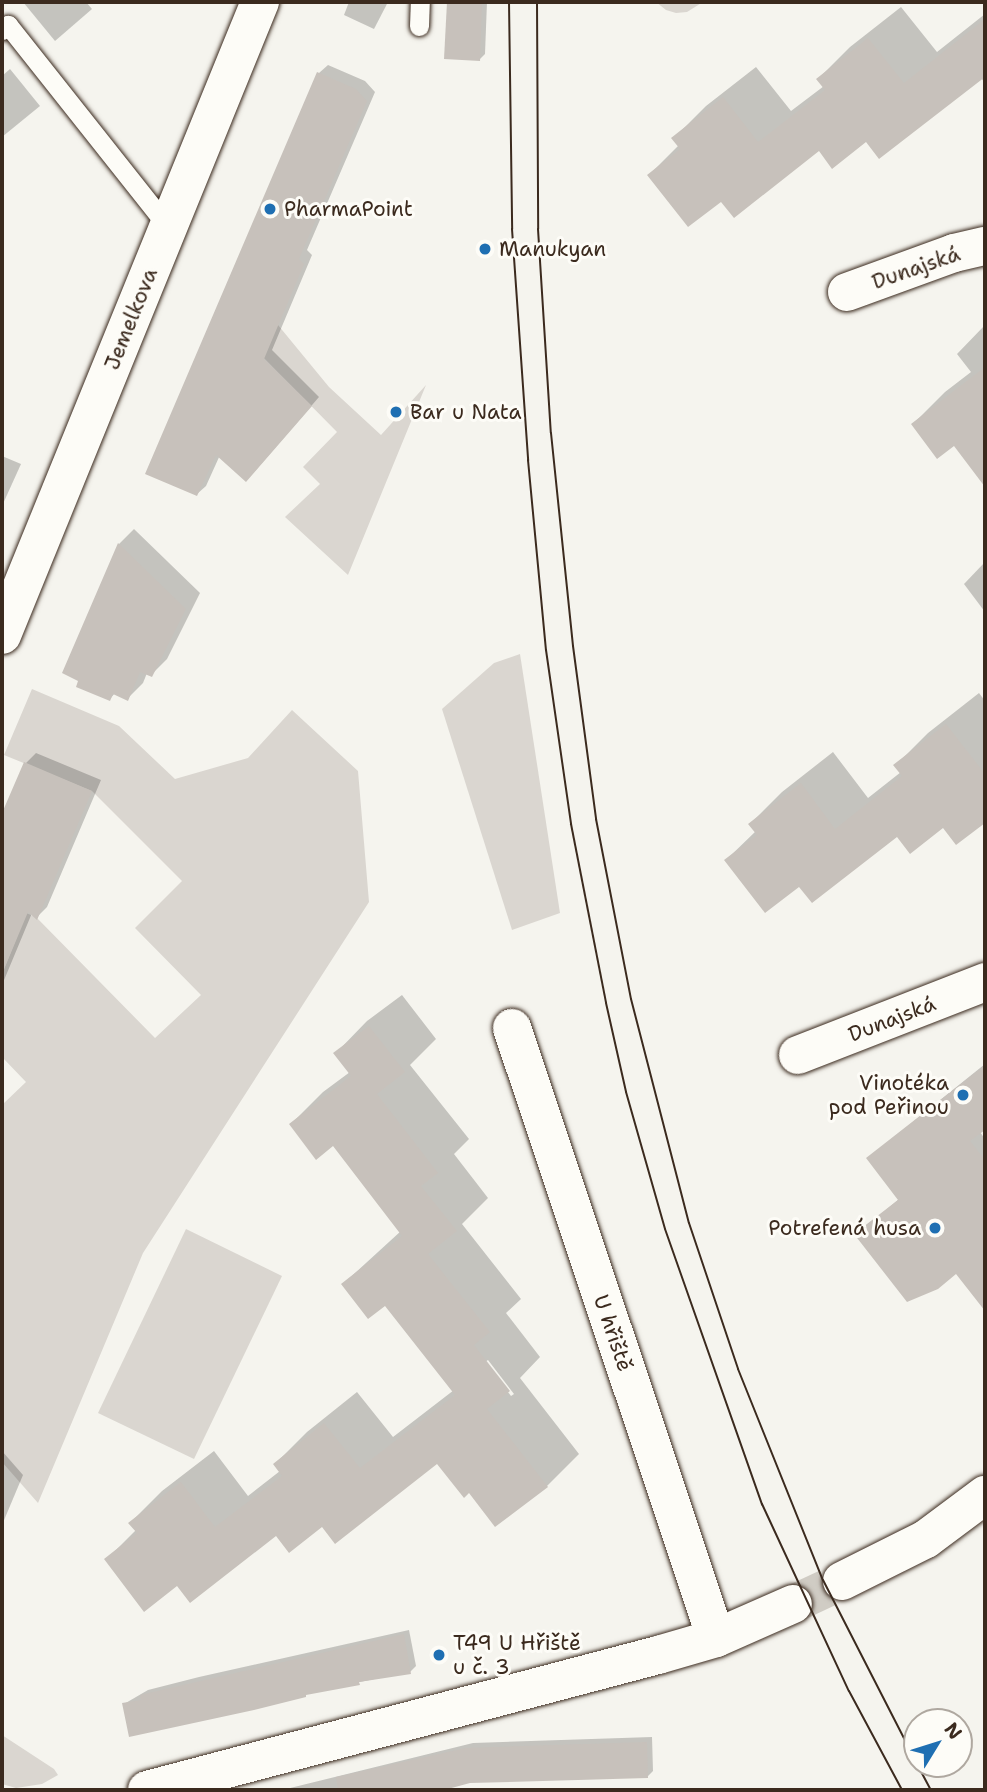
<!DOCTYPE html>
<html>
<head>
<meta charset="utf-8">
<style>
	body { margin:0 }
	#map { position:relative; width:987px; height:1792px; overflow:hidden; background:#f5f4ee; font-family:"Shantell Sans",sans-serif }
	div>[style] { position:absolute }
	.green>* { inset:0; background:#dad6d0 }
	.shadow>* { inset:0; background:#0003 }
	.building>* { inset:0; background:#c7c1bb }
	.minor-tunnel>* { height:38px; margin-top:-19px; transform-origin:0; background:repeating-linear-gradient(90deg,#d0ccc4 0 38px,transparent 0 57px) }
	.roads { filter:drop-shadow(0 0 2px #3b2a1e) drop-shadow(0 0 2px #3b2a1e) }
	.service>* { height:19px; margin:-9.5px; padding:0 9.5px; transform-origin:9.5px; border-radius:9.5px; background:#fdfcf7 }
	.minor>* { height:38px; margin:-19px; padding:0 19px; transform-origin:19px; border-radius:19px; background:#fdfcf7 }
	.tertiary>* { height:38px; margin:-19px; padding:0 19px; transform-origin:19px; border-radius:19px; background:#fdfcf7 }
	.tram>* { height:2px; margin:-1px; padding:0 1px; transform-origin:1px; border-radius:1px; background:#3b2a1e }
	.dots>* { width:19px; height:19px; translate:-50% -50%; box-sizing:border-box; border:4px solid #fdfcf7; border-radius:50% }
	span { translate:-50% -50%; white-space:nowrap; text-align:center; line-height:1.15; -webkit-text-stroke:6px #fdfcf7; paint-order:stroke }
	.poi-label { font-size:21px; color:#3b2a1e }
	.left { translate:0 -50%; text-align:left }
	.right { translate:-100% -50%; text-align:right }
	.street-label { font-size:21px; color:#3b2a1e }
	.frame { position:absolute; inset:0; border:4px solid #3b2a1e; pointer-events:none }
	.north { position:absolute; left:903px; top:1708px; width:70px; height:70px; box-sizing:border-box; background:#fdfcf7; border:2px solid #afa8a0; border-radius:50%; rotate:52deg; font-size:19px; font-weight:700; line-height:28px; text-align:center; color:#3b2a1e }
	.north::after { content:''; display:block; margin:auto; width:24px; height:32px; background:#1f6fb2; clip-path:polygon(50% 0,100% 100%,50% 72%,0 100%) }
</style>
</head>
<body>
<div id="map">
	<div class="green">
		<div style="clip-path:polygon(656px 2px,703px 2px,687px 12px,676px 13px,666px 10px)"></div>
		<div style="clip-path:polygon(278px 325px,329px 387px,381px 435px,426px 385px,348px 575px,285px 517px,320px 484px,303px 467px,337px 432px,258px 352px)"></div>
		<div style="clip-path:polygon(520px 654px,560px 913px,512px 930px,442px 709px,494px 663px)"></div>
		<div style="clip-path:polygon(32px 689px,119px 726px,175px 779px,248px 758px,292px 710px,358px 771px,369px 902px,143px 1253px,38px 1503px,2px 1462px,2px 1105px,26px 1082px,2px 1057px,2px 974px,17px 937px,21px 911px,36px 917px,155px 1038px,201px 995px,135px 928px,182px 881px,92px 791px,4px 755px)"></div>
		<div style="clip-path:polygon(186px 1229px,282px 1276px,194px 1459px,98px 1413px)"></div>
		<div style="clip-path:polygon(2px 1735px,54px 1769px,58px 1775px,42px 1784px,16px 1788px,2px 1784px)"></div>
	</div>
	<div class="shadow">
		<div style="clip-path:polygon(23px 2px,86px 2px,92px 9px,55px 41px)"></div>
		<div style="clip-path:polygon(349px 2px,388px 2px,374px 29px,344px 15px)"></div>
		<div style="clip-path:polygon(449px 2px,487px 2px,485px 54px,479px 60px,445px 58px)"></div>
		<div style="clip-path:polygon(901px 7px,937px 52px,985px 14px,985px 83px,981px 78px,866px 140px,819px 149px,722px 199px,649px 175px,679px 145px,674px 138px,706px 106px,756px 67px,791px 111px,824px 86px,818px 79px,850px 47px)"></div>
		<div style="clip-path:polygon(328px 65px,365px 81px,375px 92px,307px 250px,312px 255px,272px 350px,319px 397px,255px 471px,220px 455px,206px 486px,197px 494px,319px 73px)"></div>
		<div style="clip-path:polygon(10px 69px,40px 106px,2px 137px,2px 76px)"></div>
		<div style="clip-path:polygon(985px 325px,985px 484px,954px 443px,913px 424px,945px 392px,971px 372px,957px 354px)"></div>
		<div style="clip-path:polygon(2px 456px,21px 464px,2px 506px)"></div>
		<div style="clip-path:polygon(134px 529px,200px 593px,167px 659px,151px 675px,147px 673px,143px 683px,128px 698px,115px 693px,110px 699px,119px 544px)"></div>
		<div style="clip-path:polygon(985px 562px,985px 612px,964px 584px)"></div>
		<div style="clip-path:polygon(979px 693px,985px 701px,985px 821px,957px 843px,943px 826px,897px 835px,799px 884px,726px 860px,756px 831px,750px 824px,782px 792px,833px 752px,868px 798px,901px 772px,896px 765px,928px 733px)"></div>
		<div style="clip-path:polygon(36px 753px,101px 780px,47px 907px,37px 917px,32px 913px,2px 985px,2px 816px,26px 763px)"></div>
		<div style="clip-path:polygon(evenodd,402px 995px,436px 1039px,410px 1065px,469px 1139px,454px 1154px,488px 1198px,462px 1224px,521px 1299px,506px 1313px,540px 1357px,520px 1378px,579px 1454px,547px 1486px,470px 1491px,438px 1462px,322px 1525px,276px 1534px,177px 1583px,107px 1559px,136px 1530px,130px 1523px,162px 1491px,214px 1451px,248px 1496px,280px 1471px,275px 1464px,307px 1432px,357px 1392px,393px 1437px,454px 1390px,386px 1303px,343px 1284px,401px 1231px,334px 1144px,291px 1124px,323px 1092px,350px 1072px,335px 1054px,367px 1021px,402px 995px,488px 1360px,514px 1394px,511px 1396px,485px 1362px,488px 1360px)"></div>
		<div style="clip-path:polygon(985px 1064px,985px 1128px,980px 1132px,985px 1139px,985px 1306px,956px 1272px,857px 1234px,899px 1199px,868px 1158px)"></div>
		<div style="clip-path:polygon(2px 1451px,23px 1475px,2px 1525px)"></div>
		<div style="clip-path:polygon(409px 1630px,416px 1666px,410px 1672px,309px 1692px,124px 1704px,148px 1690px,199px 1677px)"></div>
		<div style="clip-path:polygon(652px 1737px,653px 1771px,648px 1776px,470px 1782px,439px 1790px,282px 1790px,473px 1743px)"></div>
	</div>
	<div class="building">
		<div style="clip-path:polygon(447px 2px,482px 2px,480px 61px,444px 59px)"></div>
		<div style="clip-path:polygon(985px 19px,985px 77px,879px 159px,866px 142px,832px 169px,819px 151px,734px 218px,721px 202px,688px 227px,647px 175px,680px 149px,671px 138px,723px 97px,758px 142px,825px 90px,816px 79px,868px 38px,904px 83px)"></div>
		<div style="clip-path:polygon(317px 72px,356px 89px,367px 101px,299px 259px,304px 264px,264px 359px,312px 406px,246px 482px,216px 455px,197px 496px,145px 474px)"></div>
		<div style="clip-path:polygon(985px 367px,985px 487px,954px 446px,937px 459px,911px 424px)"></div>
		<div style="clip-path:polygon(118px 543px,186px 609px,152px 677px,140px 672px,128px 701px,113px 694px,110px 701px,76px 687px,78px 681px,62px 673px)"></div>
		<div style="clip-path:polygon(946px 724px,985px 774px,985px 823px,956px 845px,943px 828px,910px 854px,897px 837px,812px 903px,799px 887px,765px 913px,724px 860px,757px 835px,748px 824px,801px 783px,835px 829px,902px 776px,893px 765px)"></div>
		<div style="clip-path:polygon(24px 762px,92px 791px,37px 920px,28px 912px,2px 974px,2px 813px)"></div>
		<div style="clip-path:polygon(369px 1026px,405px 1072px,377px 1094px,438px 1173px,421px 1186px,457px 1231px,428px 1254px,490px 1332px,474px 1345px,510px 1391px,487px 1409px,548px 1487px,495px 1527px,469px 1493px,464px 1498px,437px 1464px,335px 1544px,322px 1527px,289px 1553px,276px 1536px,190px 1603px,177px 1586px,144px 1612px,104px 1559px,137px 1533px,128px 1523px,181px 1482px,215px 1527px,282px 1476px,273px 1464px,324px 1423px,360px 1468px,455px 1395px,385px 1306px,368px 1319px,341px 1284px,402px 1236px,333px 1146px,316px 1160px,289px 1124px,351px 1076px,333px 1053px)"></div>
		<div style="clip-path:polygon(985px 1065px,985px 1130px,970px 1141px,985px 1160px,985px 1311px,956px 1274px,938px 1289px,907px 1302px,854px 1234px,898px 1200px,866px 1158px)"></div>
		<div style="clip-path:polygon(404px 1634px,411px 1674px,359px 1682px,360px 1685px,306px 1695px,306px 1697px,254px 1710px,129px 1737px,122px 1703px,141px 1700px,140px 1695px)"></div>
		<div style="clip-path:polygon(647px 1742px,648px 1778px,470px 1783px,444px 1790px,338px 1790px,336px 1777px,466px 1748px)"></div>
	</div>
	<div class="minor-tunnel">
		<div style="left:793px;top:1604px;width:54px;rotate:-25.1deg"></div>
	</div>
	<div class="roads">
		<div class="service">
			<div style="left:419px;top:26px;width:24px;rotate:-88deg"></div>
			<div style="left:2px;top:30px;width:8px;rotate:-40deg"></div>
			<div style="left:8px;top:25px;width:258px;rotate:51.6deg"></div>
		</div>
		<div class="minor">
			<div style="left:847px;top:292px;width:114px;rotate:-20deg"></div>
			<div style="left:954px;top:253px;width:32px;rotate:-13deg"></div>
			<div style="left:512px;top:1028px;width:643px;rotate:71.51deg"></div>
			<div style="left:798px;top:1055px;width:201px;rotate:-21.3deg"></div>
			<div style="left:842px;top:1581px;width:94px;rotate:-26.6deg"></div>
			<div style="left:926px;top:1539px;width:74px;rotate:-36.7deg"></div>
			<div style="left:147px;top:1790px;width:529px;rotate:-14.8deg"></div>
			<div style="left:658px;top:1655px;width:60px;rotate:-16.3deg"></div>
			<div style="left:716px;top:1638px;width:84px;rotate:-23.8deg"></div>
		</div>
		<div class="tertiary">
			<div style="left:2px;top:635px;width:684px;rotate:-67.83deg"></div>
		</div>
	</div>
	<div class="tram">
		<div style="left:509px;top:2px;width:227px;rotate:89.2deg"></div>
		<div style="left:512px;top:229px;width:232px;rotate:86deg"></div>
		<div style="left:528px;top:460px;width:191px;rotate:84.6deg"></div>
		<div style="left:546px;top:650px;width:176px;rotate:81.8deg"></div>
		<div style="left:571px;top:824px;width:182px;rotate:78.9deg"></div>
		<div style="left:606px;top:1003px;width:91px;rotate:77.3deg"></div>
		<div style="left:626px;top:1092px;width:142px;rotate:74.1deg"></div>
		<div style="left:665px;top:1229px;width:292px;rotate:70.6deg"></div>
		<div style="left:762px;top:1504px;width:206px;rotate:65.1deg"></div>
		<div style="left:849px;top:1691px;width:112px;rotate:61.8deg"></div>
		<div style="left:537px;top:2px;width:227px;rotate:89.7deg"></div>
		<div style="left:538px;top:229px;width:204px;rotate:86.4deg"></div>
		<div style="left:551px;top:433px;width:214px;rotate:84.1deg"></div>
		<div style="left:573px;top:646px;width:175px;rotate:82.4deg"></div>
		<div style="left:596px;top:819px;width:183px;rotate:79deg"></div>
		<div style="left:631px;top:999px;width:231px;rotate:75.5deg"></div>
		<div style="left:689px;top:1223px;width:154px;rotate:71.4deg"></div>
		<div style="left:738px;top:1369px;width:227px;rotate:68.1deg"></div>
		<div style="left:823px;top:1580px;width:207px;rotate:62.9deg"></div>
		<div style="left:917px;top:1764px;width:30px;rotate:62deg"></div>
	</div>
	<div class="dots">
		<div style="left:270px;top:209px;background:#1f6fb2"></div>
		<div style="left:485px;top:249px;background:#1f6fb2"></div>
		<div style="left:396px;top:412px;background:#1f6fb2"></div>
		<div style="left:963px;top:1095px;background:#1f6fb2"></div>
		<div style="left:935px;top:1228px;background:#1f6fb2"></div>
		<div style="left:439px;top:1655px;background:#1f6fb2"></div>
	</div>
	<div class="poi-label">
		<span class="left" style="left:284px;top:209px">PharmaPoint</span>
		<span class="left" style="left:499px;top:249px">Manukyan</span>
		<span class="left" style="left:410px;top:412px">Bar u Nata</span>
		<span class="right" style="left:949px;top:1095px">Vinotéka<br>pod Peřinou</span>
		<span class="right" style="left:921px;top:1228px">Potrefená husa</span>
		<span class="left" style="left:453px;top:1655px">T49 U Hřiště<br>u č. 3</span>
	</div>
	<div class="street-label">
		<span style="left:916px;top:268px;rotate:-19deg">Dunajská</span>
		<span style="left:131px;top:319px;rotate:-68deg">Jemelkova</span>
		<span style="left:892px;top:1019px;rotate:-21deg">Dunajská</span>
		<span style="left:613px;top:1333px;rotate:71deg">U hřiště</span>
	</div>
	<div class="frame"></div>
	<div class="north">N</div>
</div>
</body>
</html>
